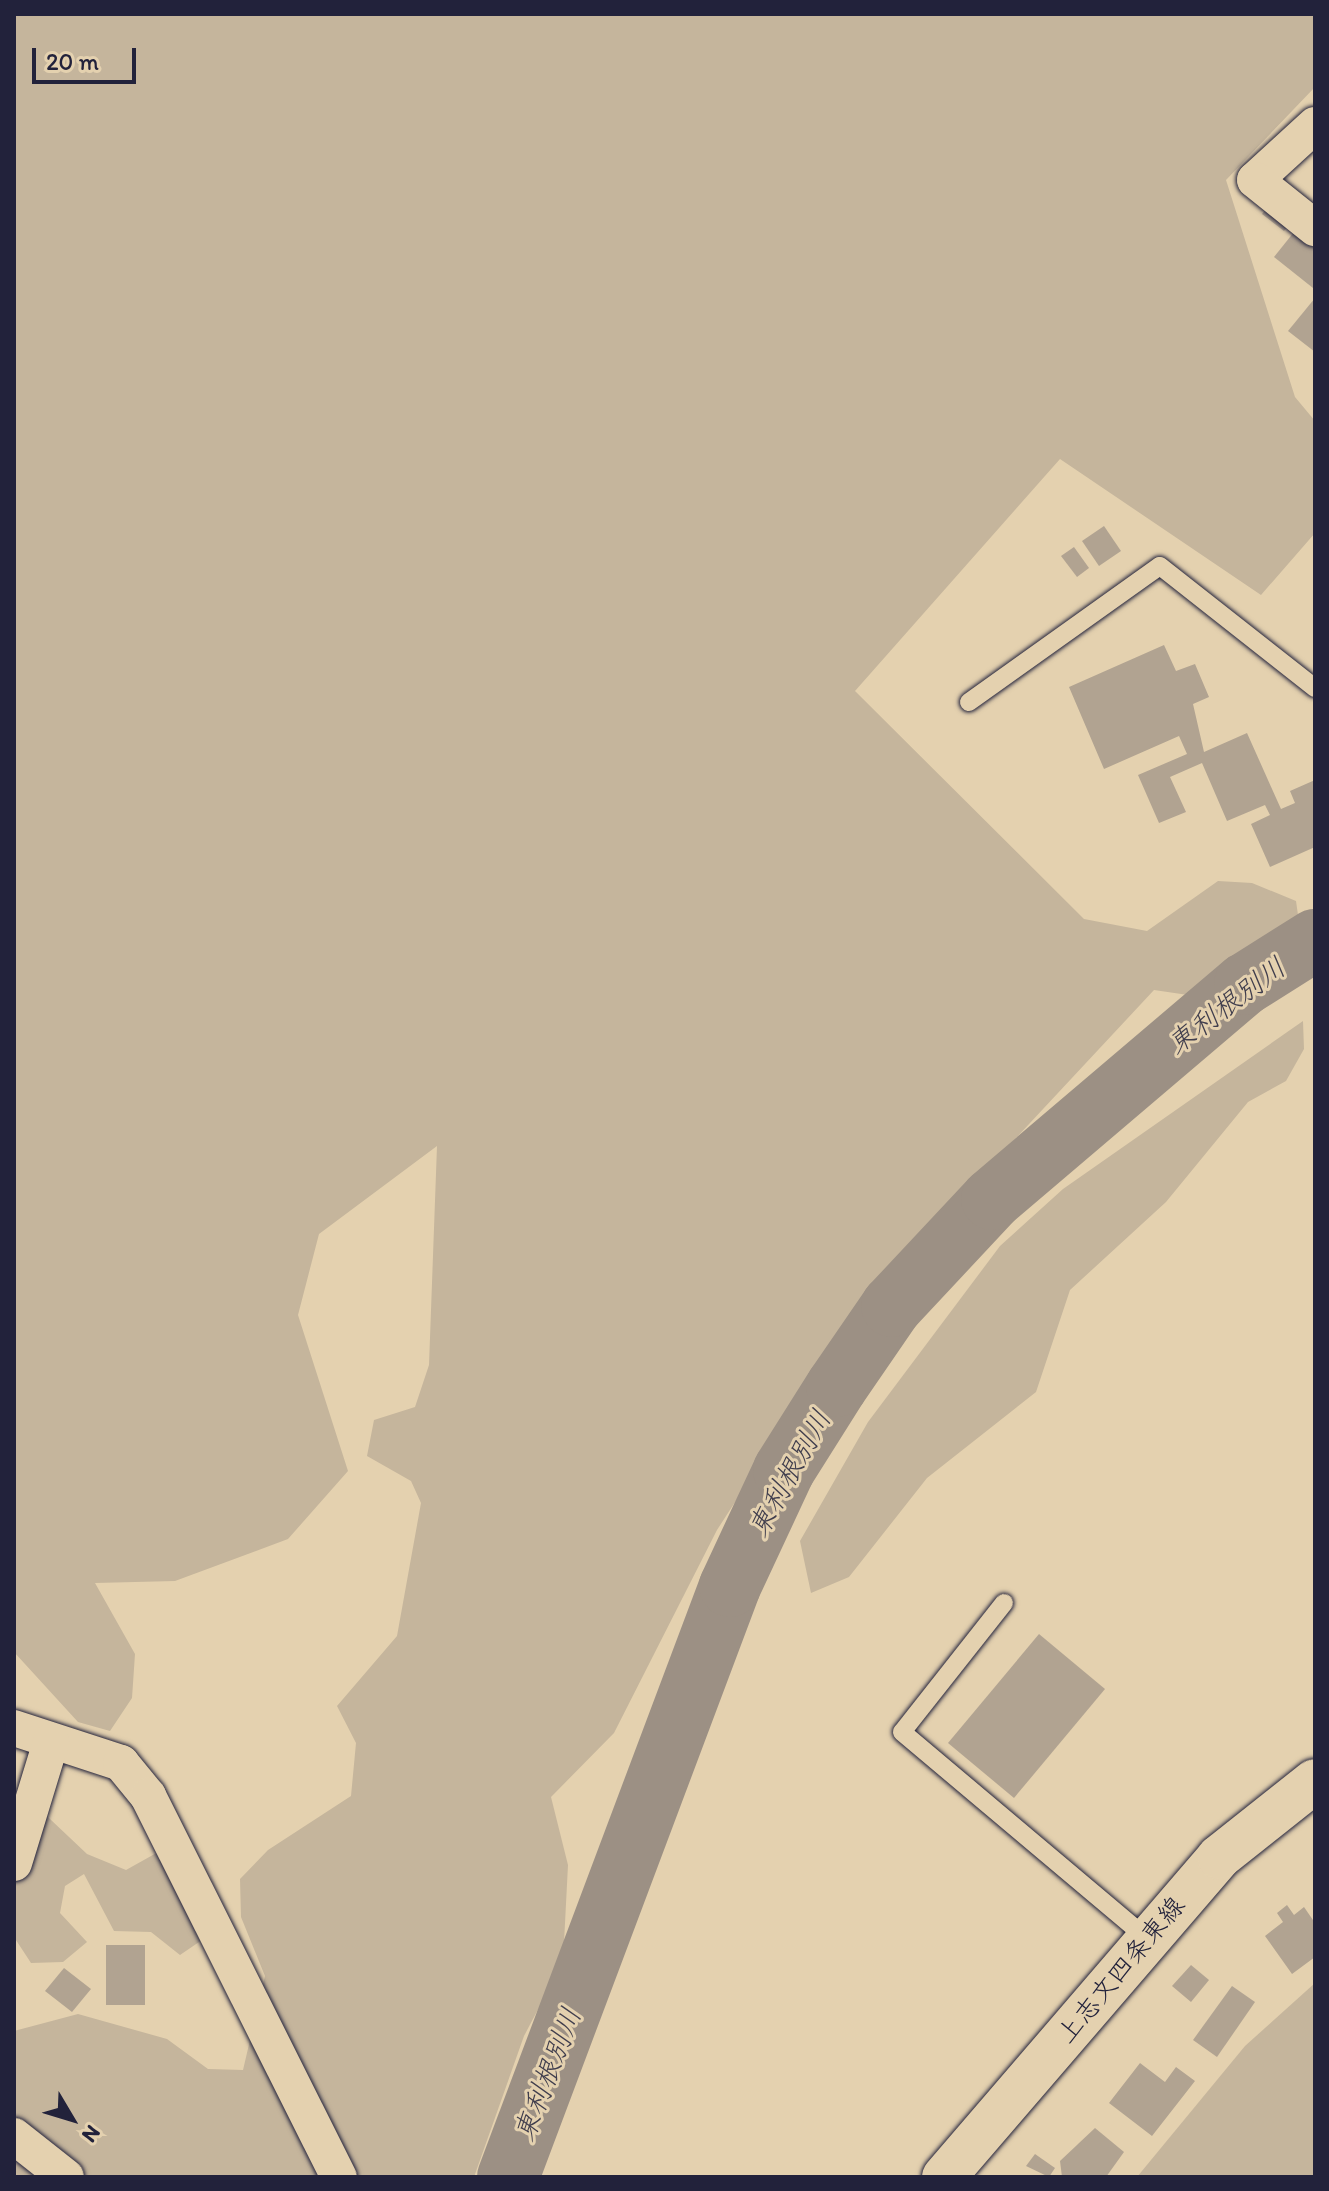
<!DOCTYPE html>
<html>
<head>
<meta charset="utf-8">
<style>
	body { margin:0 }
	#map { position:relative; width:1329px; height:2191px; overflow:hidden; background:#e4d1af; font-family:Itim,"Klee One",sans-serif }
	div>[style] { position:absolute }
	.green>* { inset:0; background:#c5b59c }
	.river>* { height:62px; margin:-31px; padding:0 31px; transform-origin:31px; border-radius:31px; background:#9c9084 }
	.building>* { inset:0; background:#b1a391 }
	.roads { filter:drop-shadow(0 0 2px #22223b) drop-shadow(0 0 2px #22223b) }
	.service>* { height:18px; margin:-9px; padding:0 9px; transform-origin:9px; border-radius:9px; background:#e4d1af }
	.minor>* { height:36px; margin:-18px; padding:0 18px; transform-origin:18px; border-radius:18px; background:#e4d1af }
	.secondary>* { height:44px; margin:-22px; padding:0 22px; transform-origin:22px; border-radius:22px; background:#e4d1af }
	span { translate:-50% -50%; white-space:nowrap; text-align:center; line-height:1.15; -webkit-text-stroke:6px #e4d1af; paint-order:stroke }
	.street-label { font-size:26px; color:#22223b }
	.water-label { font-size:28px; color:#403e4d; font-style:italic }
	.frame { position:absolute; inset:0; border:16px solid #22223b; pointer-events:none }
	.north { position:absolute; left:32px; top:2079px; width:80px; height:80px; -webkit-text-stroke:6px #e4d1af; paint-order:stroke; rotate:128deg; font-size:22px; font-weight:700; line-height:32px; text-align:center; color:#22223b }
	.north::after { content:''; display:block; margin:auto; width:28px; height:36px; background:#22223b; clip-path:polygon(50% 0,100% 100%,50% 72%,0 100%) }
	.scale { position:absolute; left:32px; top:48px; width:104px; height:36px; box-sizing:border-box; border:4px solid #22223b; border-top:0; padding-left:10px; font-size:24px; line-height:28px; white-space:nowrap; color:#22223b; -webkit-text-stroke:6px #e4d1af; paint-order:stroke }
</style>
</head>
<body>
<div id="map">
	<div class="green">
		<div style="clip-path:polygon(14px 14px,1315px 14px,1315px 87px,1226px 180px,1295px 397px,1315px 421px,1315px 533px,1261px 595px,1060px 459px,855px 691px,1084px 919px,1147px 931px,1218px 881px,1252px 883px,1296px 901px,1301px 936px,1188px 995px,1154px 990px,922px 1239px,816px 1377px,717px 1530px,614px 1733px,551px 1797px,568px 1865px,563px 1962px,524px 2036px,474px 2177px,14px 2177px,14px 2031px,78px 2014px,167px 2039px,208px 2069px,243px 2070px,265px 1976px,241px 1917px,240px 1879px,268px 1850px,351px 1796px,356px 1743px,337px 1706px,397px 1636px,421px 1503px,411px 1481px,367px 1456px,374px 1420px,415px 1407px,429px 1365px,437px 1146px,319px 1234px,298px 1315px,348px 1471px,288px 1539px,175px 1581px,95px 1583px,135px 1654px,132px 1698px,110px 1731px,78px 1722px,14px 1652px)"></div>
		<div style="clip-path:polygon(1303px 1021px,1304px 1049px,1286px 1081px,1248px 1102px,1166px 1202px,1070px 1290px,1036px 1392px,927px 1478px,849px 1577px,811px 1593px,800px 1541px,868px 1422px,1000px 1246px,1063px 1189px)"></div>
		<div style="clip-path:polygon(14px 1785px,87px 1854px,126px 1870px,160px 1851px,202px 1940px,180px 1955px,151px 1932px,114px 1931px,84px 1874px,65px 1886px,60px 1913px,87px 1942px,63px 1962px,31px 1963px,14px 1937px)"></div>
		<div style="clip-path:polygon(1315px 1983px,1315px 2177px,1137px 2177px,1245px 2046px)"></div>
	</div>
	<div class="river">
		<div style="left:508px;top:2177px;width:631px;rotate:-69.41deg"></div>
		<div style="left:730px;top:1586px;width:128px;rotate:-65deg"></div>
		<div style="left:784px;top:1470px;width:99px;rotate:-57.8deg"></div>
		<div style="left:837px;top:1386px;width:97px;rotate:-55.5deg"></div>
		<div style="left:892px;top:1306px;width:146px;rotate:-46.9deg"></div>
		<div style="left:992px;top:1199px;width:332px;rotate:-40.4deg"></div>
		<div style="left:1245px;top:984px;width:83px;rotate:-32.2deg"></div>
	</div>
	<div class="building">
		<div style="clip-path:polygon(1267px 208px,1289px 225px,1284px 231px,1262px 214px)"></div>
		<div style="clip-path:polygon(1294px 232px,1315px 249px,1313px 288px,1274px 257px)"></div>
		<div style="clip-path:polygon(1315px 298px,1315px 352px,1288px 331px)"></div>
		<div style="clip-path:polygon(1104px 526px,1121px 551px,1099px 566px,1082px 541px)"></div>
		<div style="clip-path:polygon(1074px 547px,1089px 568px,1077px 577px,1061px 556px)"></div>
		<div style="clip-path:polygon(1164px 645px,1176px 671px,1195px 664px,1209px 697px,1193px 704px,1204px 752px,1247px 733px,1281px 809px,1295px 803px,1290px 791px,1315px 780px,1315px 847px,1270px 867px,1251px 824px,1270px 815px,1265px 805px,1227px 821px,1202px 763px,1170px 777px,1186px 812px,1159px 823px,1138px 775px,1187px 754px,1179px 736px,1104px 769px,1069px 687px)"></div>
		<div style="clip-path:polygon(1039px 1634px,1105px 1689px,1014px 1798px,948px 1743px)"></div>
		<div style="clip-path:polygon(1287px 1905px,1294px 1915px,1304px 1907px,1315px 1923px,1315px 1957px,1292px 1974px,1265px 1936px,1283px 1922px,1277px 1913px)"></div>
		<div style="clip-path:polygon(106px 1945px,145px 1945px,145px 2005px,106px 2005px)"></div>
		<div style="clip-path:polygon(1191px 1965px,1209px 1980px,1191px 2002px,1172px 1986px)"></div>
		<div style="clip-path:polygon(64px 1968px,91px 1989px,72px 2012px,45px 1991px)"></div>
		<div style="clip-path:polygon(1232px 1986px,1255px 2002px,1217px 2057px,1193px 2040px)"></div>
		<div style="clip-path:polygon(1140px 2063px,1165px 2082px,1176px 2067px,1195px 2081px,1152px 2136px,1109px 2103px)"></div>
		<div style="clip-path:polygon(1095px 2128px,1124px 2152px,1106px 2177px,1062px 2177px,1060px 2161px)"></div>
		<div style="clip-path:polygon(1035px 2154px,1055px 2168px,1049px 2177px,1026px 2166px)"></div>
	</div>
	<div class="roads">
		<div class="service">
			<div style="left:969px;top:702px;width:234px;rotate:-35.5deg"></div>
			<div style="left:1160px;top:566px;width:197px;rotate:38.2deg"></div>
			<div style="left:1004px;top:1603px;width:164px;rotate:128.3deg"></div>
			<div style="left:902px;top:1732px;width:320px;rotate:40.1deg"></div>
		</div>
		<div class="minor">
			<div style="left:1315px;top:125px;width:81px;rotate:137.5deg"></div>
			<div style="left:1255px;top:180px;width:77px;rotate:38.7deg"></div>
			<div style="left:14px;top:1728px;width:113px;rotate:18.1deg"></div>
			<div style="left:121px;top:1763px;width:43px;rotate:50.7deg"></div>
			<div style="left:148px;top:1796px;width:426px;rotate:63.4deg"></div>
			<div style="left:14px;top:1863px;width:127px;rotate:-73deg"></div>
			<div style="left:14px;top:2136px;width:66px;rotate:38.3deg"></div>
		</div>
		<div class="secondary">
			<div style="left:944px;top:2177px;width:422px;rotate:-49.3deg"></div>
			<div style="left:1219px;top:1857px;width:122px;rotate:-38.4deg"></div>
		</div>
	</div>
	<div class="street-label">
		<span style="left:1121px;top:1970px;rotate:-50deg">上志文四条東線</span>
	</div>
	<div class="water-label">
		<span style="left:1226px;top:1005px;rotate:-37deg">東利根別川</span>
		<span style="left:789px;top:1473px;rotate:-61deg">東利根別川</span>
		<span style="left:547px;top:2074px;rotate:-69deg">東利根別川</span>
	</div>
	<div class="frame"></div>
	<div class="north">N</div>
	<div class="scale">20 m</div>
</div>
</body>
</html>
